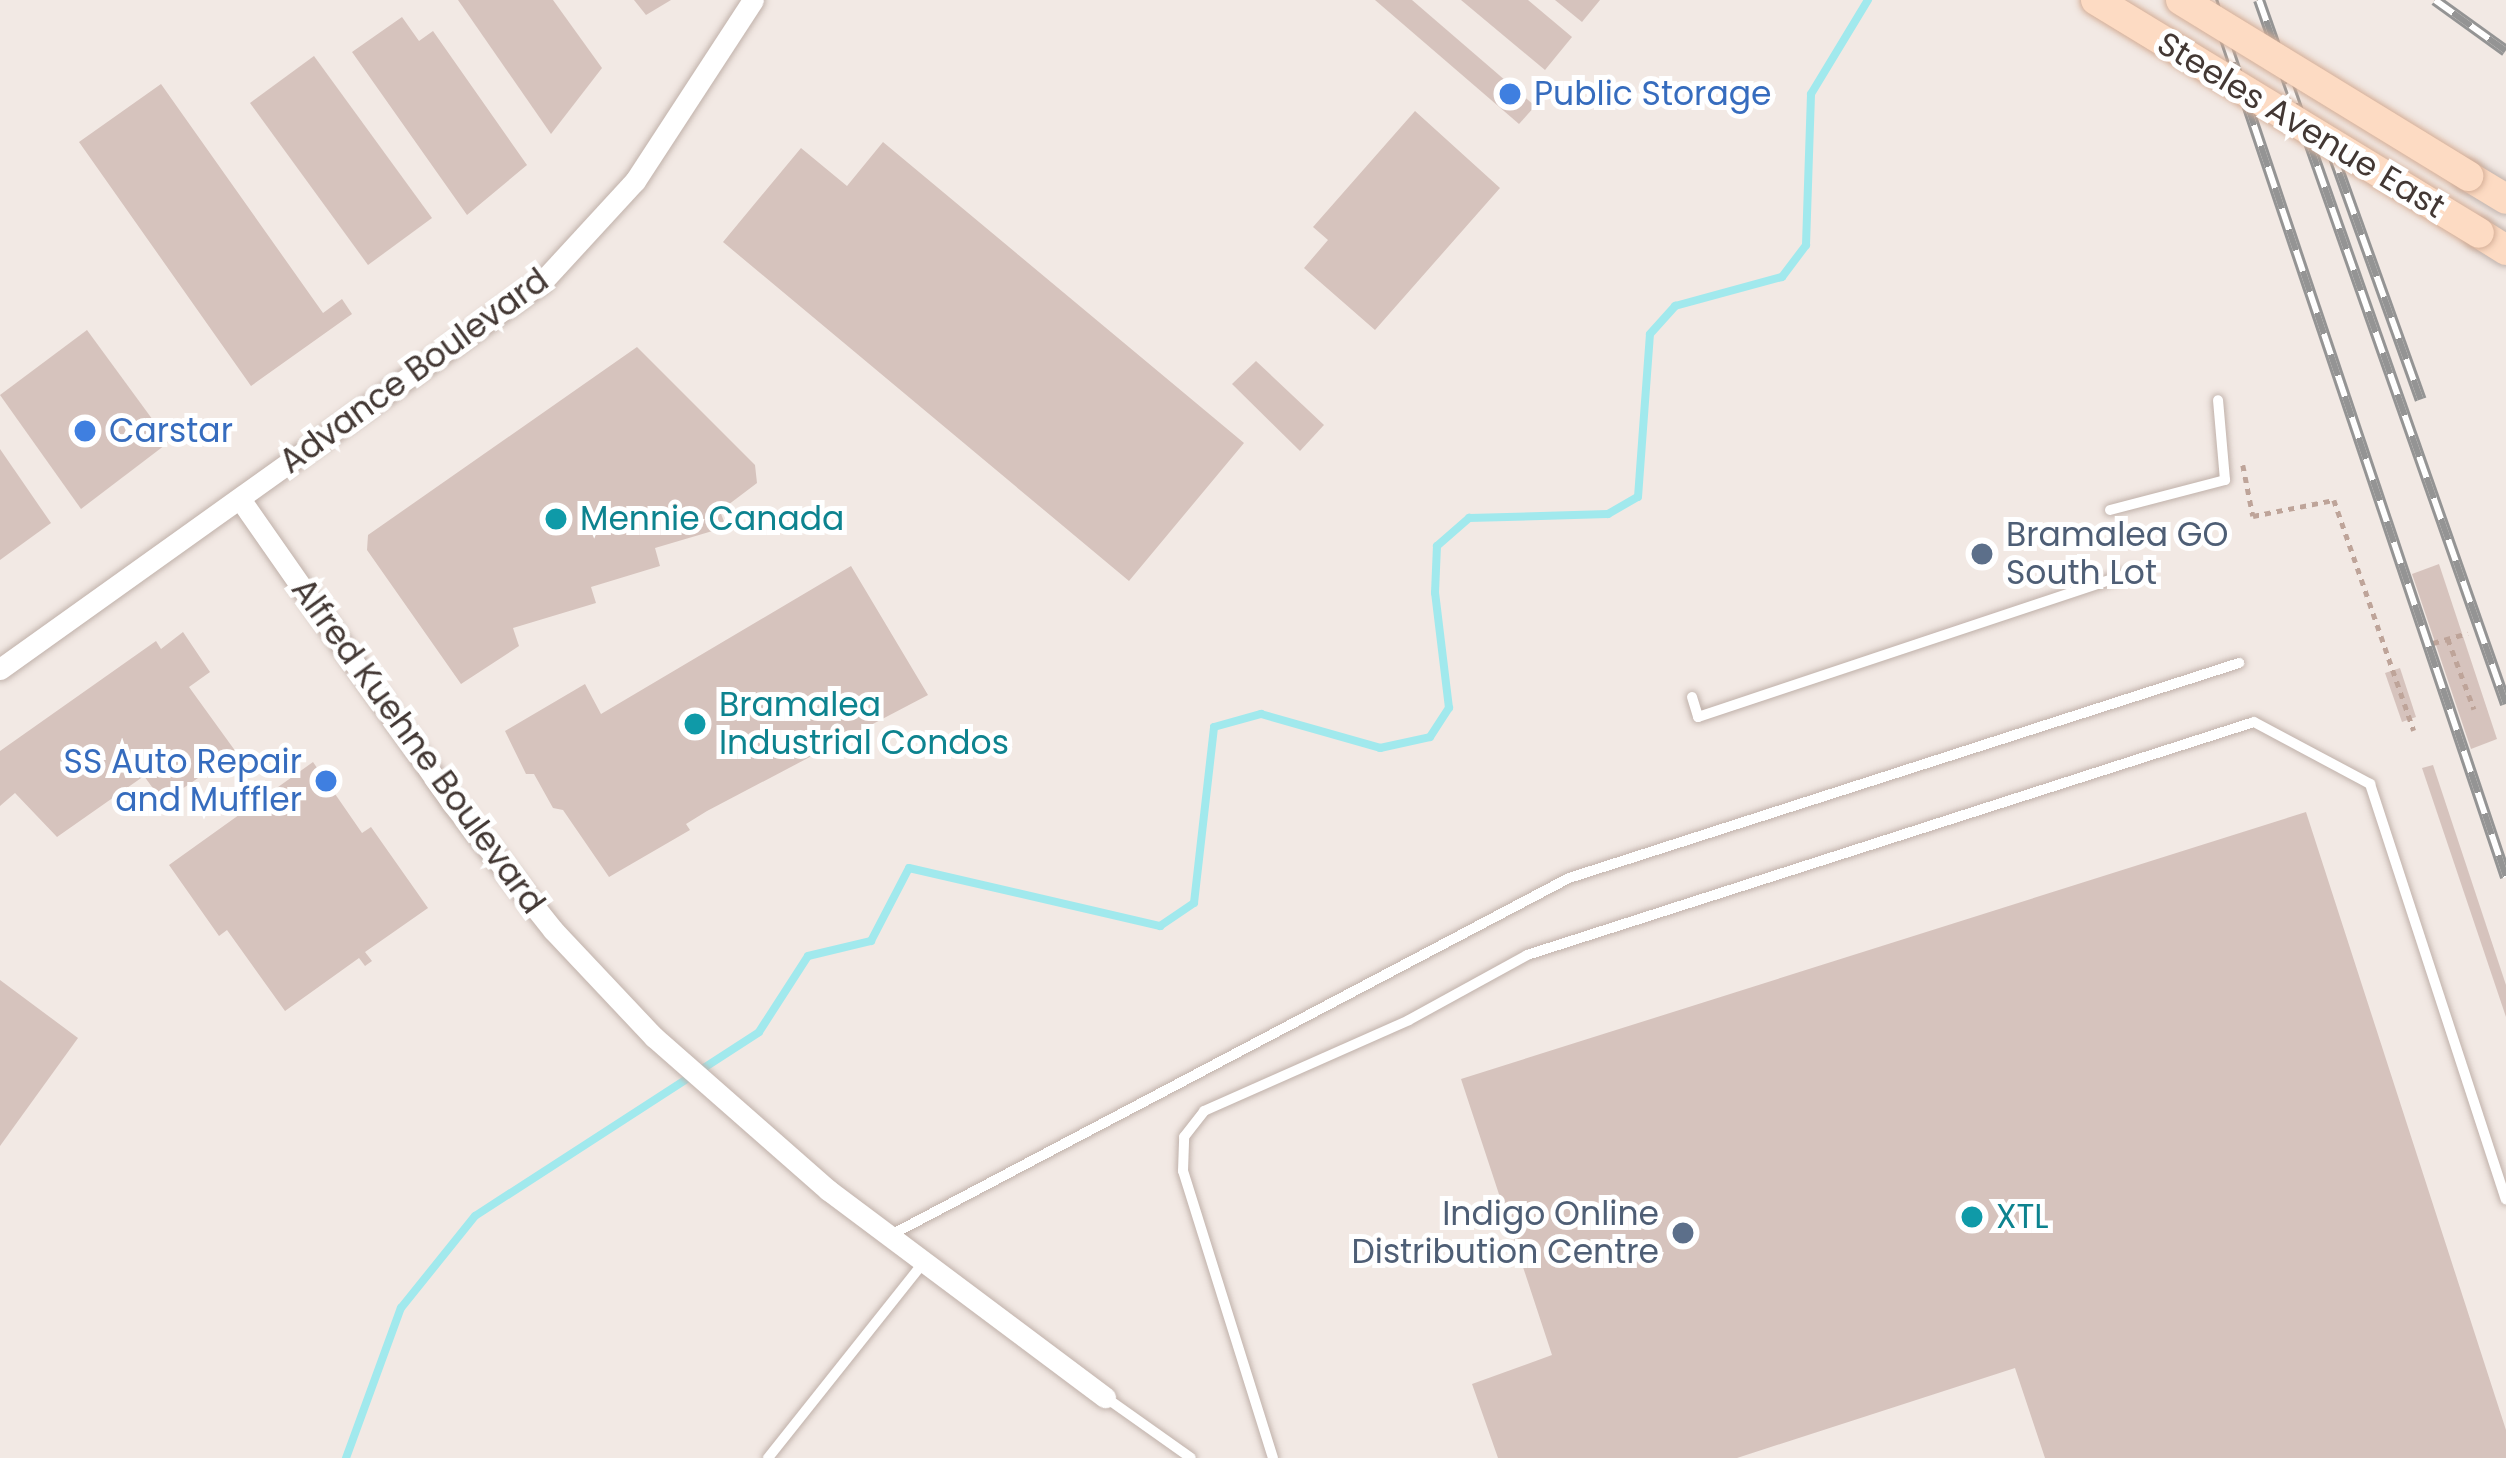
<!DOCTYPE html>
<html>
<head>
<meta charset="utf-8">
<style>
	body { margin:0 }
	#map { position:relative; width:2506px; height:1458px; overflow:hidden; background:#f2e9e4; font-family:Poppins,sans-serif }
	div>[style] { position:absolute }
	.stream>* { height:8px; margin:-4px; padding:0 4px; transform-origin:4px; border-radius:4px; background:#a1e9ed }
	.building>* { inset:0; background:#d6c3bd }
	.path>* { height:4.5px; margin-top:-2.25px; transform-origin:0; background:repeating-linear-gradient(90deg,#bea499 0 6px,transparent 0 12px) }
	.roads { filter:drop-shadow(0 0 3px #c0b1aa) drop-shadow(0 0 3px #c0b1aa) }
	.lane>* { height:10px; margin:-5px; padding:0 5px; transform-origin:5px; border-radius:5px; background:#fff }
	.street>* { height:21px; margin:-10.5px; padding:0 10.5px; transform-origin:10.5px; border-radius:10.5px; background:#fff }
	.secondary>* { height:30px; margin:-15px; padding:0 15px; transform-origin:15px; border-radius:15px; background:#fddbc3 }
	.rail>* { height:12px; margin-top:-6px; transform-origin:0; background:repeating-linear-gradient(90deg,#fff 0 22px,#949494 0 44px); box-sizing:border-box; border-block:3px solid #949494 }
	.bridges { filter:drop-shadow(0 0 3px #d4ae97) drop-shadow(0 0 3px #d4ae97) }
	.secondary-bridge>* { height:30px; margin:-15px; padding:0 15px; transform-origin:15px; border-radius:15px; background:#fddbc3 }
	.dots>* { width:33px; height:33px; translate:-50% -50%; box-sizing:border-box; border:6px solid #fff; border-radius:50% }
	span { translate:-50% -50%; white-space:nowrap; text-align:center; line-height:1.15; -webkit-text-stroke:10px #fff; paint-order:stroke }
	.shop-label { font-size:33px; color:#366cbe }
	.left { translate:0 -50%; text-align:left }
	.right { translate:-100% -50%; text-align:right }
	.street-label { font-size:33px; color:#433834 }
	.culture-label { font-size:33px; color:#0d838f }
	.service-label { font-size:33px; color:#4e5e75 }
</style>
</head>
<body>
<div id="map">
	<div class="stream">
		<div style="left:346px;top:1458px;width:160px;rotate:-69.9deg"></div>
		<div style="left:401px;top:1308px;width:118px;rotate:-51.2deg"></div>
		<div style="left:475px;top:1216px;width:338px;rotate:-32.9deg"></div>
		<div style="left:759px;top:1032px;width:90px;rotate:-57.2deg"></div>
		<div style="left:808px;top:956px;width:65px;rotate:-13.4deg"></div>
		<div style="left:871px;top:941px;width:82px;rotate:-62.5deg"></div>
		<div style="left:909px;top:868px;width:258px;rotate:13deg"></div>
		<div style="left:1160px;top:926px;width:41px;rotate:-34.1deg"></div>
		<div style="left:1194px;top:903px;width:177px;rotate:-83.5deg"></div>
		<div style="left:1214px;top:727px;width:49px;rotate:-15.5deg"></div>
		<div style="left:1261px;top:714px;width:124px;rotate:15.9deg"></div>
		<div style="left:1380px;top:748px;width:51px;rotate:-12.4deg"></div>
		<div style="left:1430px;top:737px;width:35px;rotate:-57deg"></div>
		<div style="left:1449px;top:708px;width:116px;rotate:-96.9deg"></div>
		<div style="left:1435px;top:593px;width:47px;rotate:-87.6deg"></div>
		<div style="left:1437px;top:546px;width:43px;rotate:-41.2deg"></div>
		<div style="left:1469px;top:518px;width:139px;rotate:-1.6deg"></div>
		<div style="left:1608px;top:514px;width:34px;rotate:-30deg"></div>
		<div style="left:1638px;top:497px;width:163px;rotate:-85.8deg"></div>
		<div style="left:1650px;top:334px;width:38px;rotate:-48deg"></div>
		<div style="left:1675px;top:306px;width:111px;rotate:-15.2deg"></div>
		<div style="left:1782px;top:277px;width:40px;rotate:-53deg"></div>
		<div style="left:1806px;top:245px;width:151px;rotate:-88.1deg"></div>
		<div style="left:1811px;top:94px;width:110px;rotate:-58.8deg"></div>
	</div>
	<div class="building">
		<div style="clip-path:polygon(458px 0,553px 0,602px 68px,551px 134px)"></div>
		<div style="clip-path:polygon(634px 0,671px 0,646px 15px)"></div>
		<div style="clip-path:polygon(1375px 0,1412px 0,1535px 106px,1519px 124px)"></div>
		<div style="clip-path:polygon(1461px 0,1528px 0,1572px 37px,1545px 70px)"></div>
		<div style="clip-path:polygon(1555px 0,1600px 0,1582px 22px)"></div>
		<div style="clip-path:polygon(402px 17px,419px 41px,433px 31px,527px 165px,467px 215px,352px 52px)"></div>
		<div style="clip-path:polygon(314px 56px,432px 218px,368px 265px,250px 103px)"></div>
		<div style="clip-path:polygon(161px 84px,323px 313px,342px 299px,352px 314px,251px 386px,79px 142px)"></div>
		<div style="clip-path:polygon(1415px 111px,1500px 188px,1375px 330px,1304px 268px,1328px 240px,1313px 227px)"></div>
		<div style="clip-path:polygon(883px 142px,1244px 443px,1129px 581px,723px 242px,801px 148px,847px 186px)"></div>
		<div style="clip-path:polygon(87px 330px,169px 442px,81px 509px,0 395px)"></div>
		<div style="clip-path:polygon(637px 347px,755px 465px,757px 483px,720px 511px,726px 527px,655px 548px,660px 566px,591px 587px,596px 603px,513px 628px,519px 646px,461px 684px,367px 550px,368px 535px)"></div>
		<div style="clip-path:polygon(1256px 361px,1324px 425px,1300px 451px,1232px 384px)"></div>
		<div style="clip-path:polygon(0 449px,51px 523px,0 560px)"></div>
		<div style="clip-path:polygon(2439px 564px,2497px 739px,2471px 749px,2412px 574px)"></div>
		<div style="clip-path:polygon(851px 566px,928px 695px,707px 811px,686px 824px,690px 830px,609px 877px,563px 810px,553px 808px,534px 774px,526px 774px,505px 731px,585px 684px,601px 714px)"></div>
		<div style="clip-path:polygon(183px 632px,210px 672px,189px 687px,236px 752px,163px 802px,144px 776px,57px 837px,15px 793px,0 806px,0 751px,156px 641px,161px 649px)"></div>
		<div style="clip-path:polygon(2400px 668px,2416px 717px,2402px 722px,2385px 673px)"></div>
		<div style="clip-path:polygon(313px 762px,362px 833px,371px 827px,428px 908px,365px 952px,372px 961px,365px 966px,359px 958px,285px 1011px,227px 930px,219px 936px,169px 865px)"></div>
		<div style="clip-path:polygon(2433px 765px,2506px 985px,2506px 1017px,2422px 768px)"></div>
		<div style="clip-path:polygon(2306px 812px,2506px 1430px,2506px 1458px,2045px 1458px,2015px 1368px,1737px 1458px,1498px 1458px,1472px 1384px,1552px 1355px,1461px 1079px)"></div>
		<div style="clip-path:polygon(0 980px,78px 1038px,0 1146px)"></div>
	</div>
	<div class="path">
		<div style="left:2243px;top:465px;width:52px;rotate:78.9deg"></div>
		<div style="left:2253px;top:516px;width:83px;rotate:-11.2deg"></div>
		<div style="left:2334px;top:500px;width:244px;rotate:70.9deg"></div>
		<div style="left:2448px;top:639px;width:75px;rotate:69.6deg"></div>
		<div style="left:2433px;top:643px;width:36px;rotate:-16deg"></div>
	</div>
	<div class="roads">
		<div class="lane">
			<div style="left:2110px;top:510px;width:119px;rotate:-14.6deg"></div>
			<div style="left:2225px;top:480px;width:80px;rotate:-95deg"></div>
			<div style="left:1692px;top:697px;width:21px;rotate:73deg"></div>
			<div style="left:1698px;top:717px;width:459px;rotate:-18.4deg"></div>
			<div style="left:889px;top:1236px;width:768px;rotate:-27.77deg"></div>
			<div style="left:1569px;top:878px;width:704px;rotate:-17.79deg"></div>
			<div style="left:1105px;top:1397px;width:105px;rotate:35.3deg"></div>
			<div style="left:768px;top:1458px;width:251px;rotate:-51.5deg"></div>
			<div style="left:1273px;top:1458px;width:301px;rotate:-107.4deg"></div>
			<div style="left:1183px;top:1171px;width:34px;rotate:-88deg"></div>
			<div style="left:1184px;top:1137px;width:33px;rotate:-52deg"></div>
			<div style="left:1204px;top:1111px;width:224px;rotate:-23.9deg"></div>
			<div style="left:1409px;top:1020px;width:135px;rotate:-28.8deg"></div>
			<div style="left:1527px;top:955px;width:763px;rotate:-17.77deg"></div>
			<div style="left:2254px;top:722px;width:132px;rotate:28.1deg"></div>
			<div style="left:2370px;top:784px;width:437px;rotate:71.9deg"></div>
		</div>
		<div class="street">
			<div style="left:240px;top:499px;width:371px;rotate:55.1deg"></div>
			<div style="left:452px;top:803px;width:162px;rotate:51.5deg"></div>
			<div style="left:553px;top:930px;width:147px;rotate:46.7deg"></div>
			<div style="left:654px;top:1037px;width:232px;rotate:41.3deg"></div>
			<div style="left:828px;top:1190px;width:346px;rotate:36.8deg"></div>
			<div style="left:0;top:669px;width:666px;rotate:-35.53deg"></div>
			<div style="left:542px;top:282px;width:137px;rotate:-47.4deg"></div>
			<div style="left:635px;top:181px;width:216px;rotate:-56.9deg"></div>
		</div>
		<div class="secondary">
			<div style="left:2468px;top:176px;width:44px;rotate:31.2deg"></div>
			<div style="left:2479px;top:233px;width:32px;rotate:32deg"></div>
		</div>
	</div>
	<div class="rail">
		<div style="left:2212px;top:0;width:925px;rotate:71.47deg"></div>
		<div style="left:2259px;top:0;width:746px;rotate:70.67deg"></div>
		<div style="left:2435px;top:0;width:87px;rotate:35.7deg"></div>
		<div style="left:2332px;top:152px;width:263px;rotate:70.3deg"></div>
	</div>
	<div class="bridges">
		<div class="secondary-bridge">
			<div style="left:2096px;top:0;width:448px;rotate:31.3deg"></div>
			<div style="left:2181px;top:0;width:337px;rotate:31.5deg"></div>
		</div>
	</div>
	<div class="dots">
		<div style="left:1510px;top:94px;background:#3f7fe0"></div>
		<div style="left:85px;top:431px;background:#3f7fe0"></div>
		<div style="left:556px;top:519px;background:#0f9aa8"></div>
		<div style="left:1982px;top:554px;background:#5c6f8a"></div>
		<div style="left:695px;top:724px;background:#0f9aa8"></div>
		<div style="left:326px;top:781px;background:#3f7fe0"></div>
		<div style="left:1972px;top:1217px;background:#0f9aa8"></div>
		<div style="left:1683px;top:1233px;background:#5c6f8a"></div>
	</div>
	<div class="shop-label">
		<span class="left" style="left:1534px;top:94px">Public Storage</span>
		<span class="left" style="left:109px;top:431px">Carstar</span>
		<span class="right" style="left:302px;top:781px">SS Auto Repair<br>and Muffler</span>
	</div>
	<div class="street-label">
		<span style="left:2301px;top:125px;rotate:31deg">Steeles Avenue East</span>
		<span style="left:414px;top:371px;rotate:-36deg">Advance Boulevard</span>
		<span style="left:418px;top:746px;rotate:54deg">Alfred Kuehne Boulevard</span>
	</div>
	<div class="culture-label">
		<span class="left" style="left:580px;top:519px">Mennie Canada</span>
		<span class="left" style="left:719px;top:724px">Bramalea<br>Industrial Condos</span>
		<span class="left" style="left:1996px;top:1217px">XTL</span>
	</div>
	<div class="service-label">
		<span class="left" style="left:2006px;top:554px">Bramalea GO<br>South Lot</span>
		<span class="right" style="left:1659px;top:1233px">Indigo Online<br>Distribution Centre</span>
	</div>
</div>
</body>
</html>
